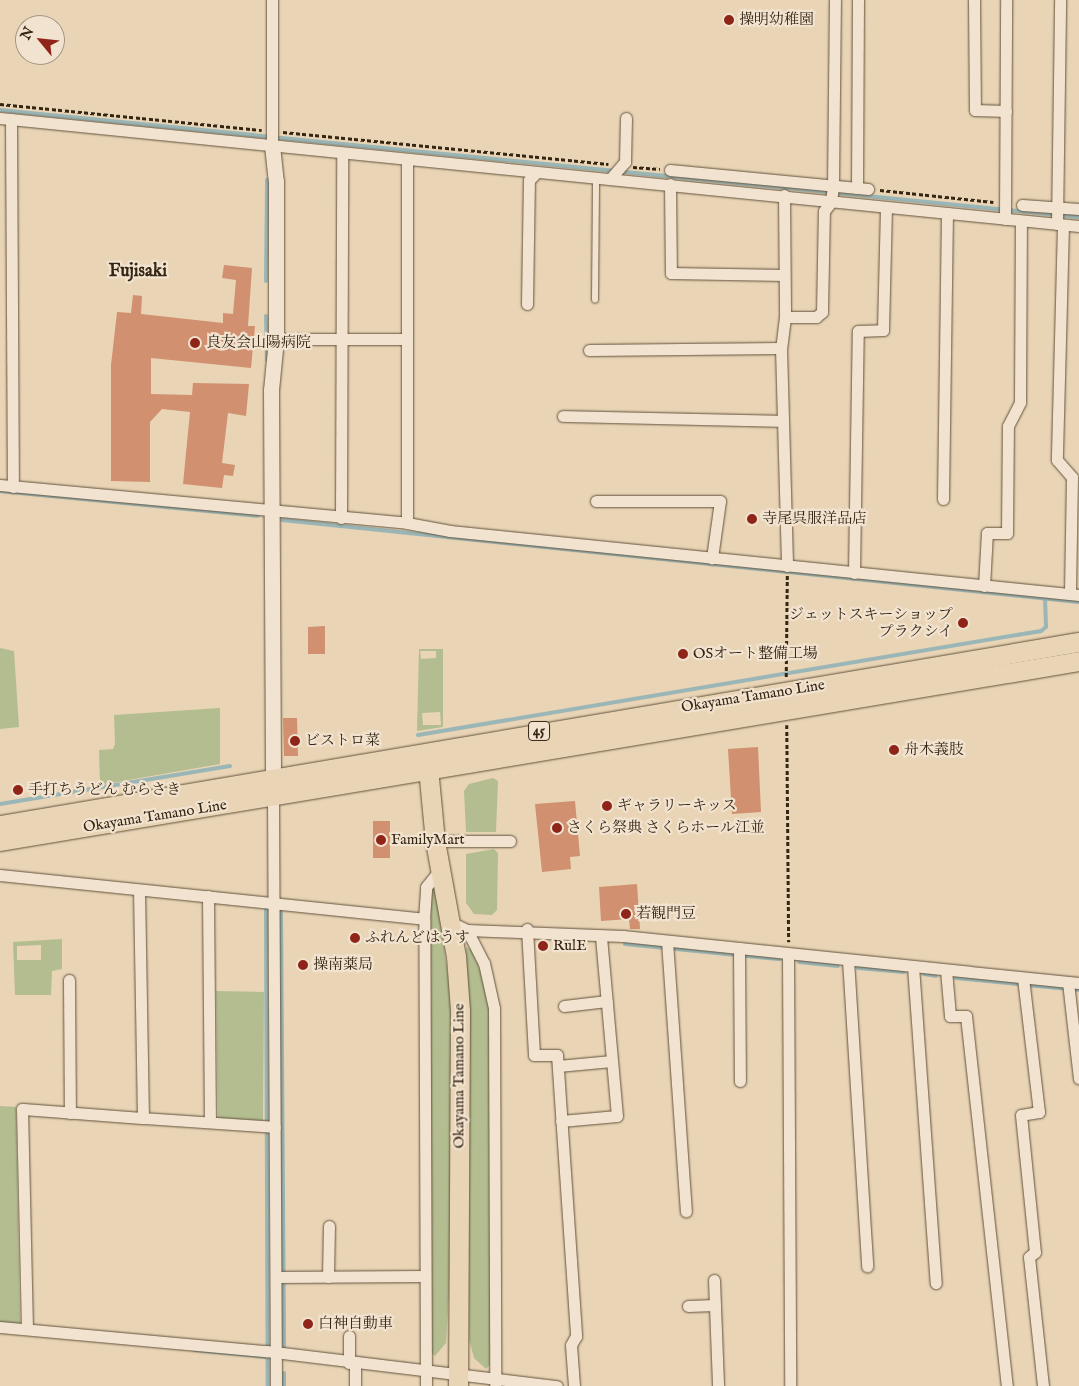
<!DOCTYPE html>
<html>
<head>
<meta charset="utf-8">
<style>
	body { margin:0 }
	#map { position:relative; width:1079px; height:1386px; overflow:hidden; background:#e9d4b5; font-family:"IM FELL English","Noto Serif JP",serif }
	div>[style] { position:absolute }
	.green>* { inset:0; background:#b3bd90 }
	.stream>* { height:4px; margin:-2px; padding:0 2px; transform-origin:2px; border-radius:2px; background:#9ab6b6 }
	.building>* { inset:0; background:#d1906f }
	.path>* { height:2.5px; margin-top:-1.25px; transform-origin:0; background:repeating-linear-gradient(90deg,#352613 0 4px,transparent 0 6.5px) }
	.roads { filter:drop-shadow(0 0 1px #62523c) drop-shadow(0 0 1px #62523c) }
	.service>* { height:5.5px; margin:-2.75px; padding:0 2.75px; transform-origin:2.75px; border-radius:2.75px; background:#f1e3cf }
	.minor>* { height:11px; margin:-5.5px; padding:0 5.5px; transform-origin:5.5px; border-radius:5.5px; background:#f1e3cf }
	.tertiary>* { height:15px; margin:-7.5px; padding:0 7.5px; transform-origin:7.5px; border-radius:7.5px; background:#f1e3cf }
	.primary>* { height:19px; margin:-9.5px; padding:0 9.5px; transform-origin:9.5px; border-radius:9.5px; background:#e9d4b5 }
	.dots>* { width:14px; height:14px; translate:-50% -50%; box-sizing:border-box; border:2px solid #f1e3cf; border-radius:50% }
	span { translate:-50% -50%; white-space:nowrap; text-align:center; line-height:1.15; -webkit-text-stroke:4.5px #f1e3cf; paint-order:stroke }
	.shield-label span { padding:1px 4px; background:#f1e3cf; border:1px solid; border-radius:4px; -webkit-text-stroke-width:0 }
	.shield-label { font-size:14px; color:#352613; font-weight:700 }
	.poi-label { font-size:15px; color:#352613 }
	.left { translate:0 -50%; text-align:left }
	.right { translate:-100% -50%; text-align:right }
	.street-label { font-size:15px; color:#352613 }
	.quarter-label { font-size:18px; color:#352613; font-weight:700 }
	.north { position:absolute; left:15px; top:15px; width:50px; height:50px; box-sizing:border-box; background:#f1e3cf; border:1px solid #a69784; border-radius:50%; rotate:298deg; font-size:14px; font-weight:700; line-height:20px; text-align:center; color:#352613 }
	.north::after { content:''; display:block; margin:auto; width:18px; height:22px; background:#8f2418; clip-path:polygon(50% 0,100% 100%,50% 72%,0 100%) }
</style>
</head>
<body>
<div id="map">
	<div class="green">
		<div style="clip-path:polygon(0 648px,14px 651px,19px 727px,0 729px)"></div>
		<div style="clip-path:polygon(evenodd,419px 649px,443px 649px,443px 727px,417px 731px,419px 649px,420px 651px,436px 651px,436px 658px,421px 659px,420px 651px,419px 649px,440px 712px,441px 725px,423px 725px,422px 713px,440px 712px)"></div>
		<div style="clip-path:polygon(220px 708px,220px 764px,100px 785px,99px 750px,113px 749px,115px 744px,114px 715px)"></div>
		<div style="clip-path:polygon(493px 778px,498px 781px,496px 832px,466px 832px,464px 791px,469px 784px)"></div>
		<div style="clip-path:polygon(494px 849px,498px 853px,497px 910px,492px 915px,474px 914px,466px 903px,466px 854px)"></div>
		<div style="clip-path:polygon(431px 886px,435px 886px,451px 996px,452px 1237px,446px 1343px,435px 1356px,430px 1351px)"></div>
		<div style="clip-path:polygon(evenodd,62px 939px,62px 969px,52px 971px,51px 995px,15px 995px,13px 942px,62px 939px,41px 945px,41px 960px,17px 960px,17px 946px,41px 945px)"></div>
		<div style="clip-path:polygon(466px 947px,472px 950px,486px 986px,490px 1011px,490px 1365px,486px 1369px,474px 1358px,469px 1339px)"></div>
		<div style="clip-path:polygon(216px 991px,264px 992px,263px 1121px,218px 1118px)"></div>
		<div style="clip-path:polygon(0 1106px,16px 1107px,20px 1324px,0 1322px)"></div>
	</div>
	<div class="stream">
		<div style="left:0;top:110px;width:1084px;rotate:5.66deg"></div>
		<div style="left:266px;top:281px;width:101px;rotate:-89.4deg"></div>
		<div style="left:266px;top:316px;width:44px;rotate:88.7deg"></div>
		<div style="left:0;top:491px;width:259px;rotate:5.5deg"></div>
		<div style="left:282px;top:520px;width:801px;rotate:5.87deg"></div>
		<div style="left:418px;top:735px;width:632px;rotate:-9.48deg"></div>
		<div style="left:1041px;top:631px;width:6px;rotate:-39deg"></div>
		<div style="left:1046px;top:627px;width:28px;rotate:-92deg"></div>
		<div style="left:0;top:804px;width:233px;rotate:-9.4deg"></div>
		<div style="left:266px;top:907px;width:479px;rotate:89.8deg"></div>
		<div style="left:281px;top:909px;width:438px;rotate:89.6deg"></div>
		<div style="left:625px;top:944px;width:155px;rotate:5.6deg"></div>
		<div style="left:799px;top:962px;width:39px;rotate:6deg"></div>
		<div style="left:858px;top:968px;width:46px;rotate:5deg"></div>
		<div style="left:924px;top:974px;width:12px;rotate:9deg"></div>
		<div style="left:956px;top:978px;width:124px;rotate:5.6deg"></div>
		<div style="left:194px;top:1350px;width:74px;rotate:5.4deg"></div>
		<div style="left:284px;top:1373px;width:13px;rotate:90deg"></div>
	</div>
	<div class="building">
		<div style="clip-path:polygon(224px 265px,252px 268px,248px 326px,255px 326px,251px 368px,151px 358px,151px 394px,192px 395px,193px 383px,249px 384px,246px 416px,228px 413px,222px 463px,235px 465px,233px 476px,224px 475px,222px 488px,183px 484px,190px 412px,162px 409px,150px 422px,150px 482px,111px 481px,111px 365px,117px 312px,131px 313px,133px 295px,142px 296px,141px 314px,223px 323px,223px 313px,233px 314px,236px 280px,222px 278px)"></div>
		<div style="clip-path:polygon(325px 626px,325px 654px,308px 654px,308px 627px)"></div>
		<div style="clip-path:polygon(283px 718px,297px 718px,298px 756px,284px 756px)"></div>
		<div style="clip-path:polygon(758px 747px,761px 812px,732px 814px,728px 749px)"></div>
		<div style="clip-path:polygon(575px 801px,580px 856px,570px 857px,571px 869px,542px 872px,535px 804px)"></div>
		<div style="clip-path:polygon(373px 821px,390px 821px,390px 858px,373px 858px)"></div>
		<div style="clip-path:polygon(637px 884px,640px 929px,630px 929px,629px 919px,601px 921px,599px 887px)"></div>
	</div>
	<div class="path">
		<div style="left:0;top:104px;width:263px;rotate:5.7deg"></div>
		<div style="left:283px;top:132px;width:327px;rotate:5.6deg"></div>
		<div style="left:633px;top:167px;width:27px;rotate:4deg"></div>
		<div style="left:880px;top:190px;width:114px;rotate:6.1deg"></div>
		<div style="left:786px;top:677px;width:102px;rotate:-89.4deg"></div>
		<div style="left:787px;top:725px;width:217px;rotate:89.5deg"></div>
	</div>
	<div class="roads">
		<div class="service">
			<div style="left:595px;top:300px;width:122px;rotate:-89.5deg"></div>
		</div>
		<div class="minor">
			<div style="left:974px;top:0;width:110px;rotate:89.5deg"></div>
			<div style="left:975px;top:110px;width:31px;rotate:2deg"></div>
			<div style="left:0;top:118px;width:1084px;rotate:5.72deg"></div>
			<div style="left:11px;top:119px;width:368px;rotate:89.7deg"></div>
			<div style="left:272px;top:145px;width:145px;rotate:-90deg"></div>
			<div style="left:407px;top:161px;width:362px;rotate:90deg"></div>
			<div style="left:670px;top:170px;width:199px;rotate:5.5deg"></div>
			<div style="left:610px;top:179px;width:23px;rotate:-49deg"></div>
			<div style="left:625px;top:162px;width:44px;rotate:-88.7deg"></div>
			<div style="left:670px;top:184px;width:89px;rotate:89.4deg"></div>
			<div style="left:671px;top:273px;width:113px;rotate:1deg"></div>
			<div style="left:857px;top:188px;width:188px;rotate:-89.7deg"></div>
			<div style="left:784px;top:195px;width:122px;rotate:89.5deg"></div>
			<div style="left:785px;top:317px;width:31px;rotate:97deg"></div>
			<div style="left:781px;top:348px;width:218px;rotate:88.4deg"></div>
			<div style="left:1022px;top:205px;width:57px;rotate:4deg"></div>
			<div style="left:1005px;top:219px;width:219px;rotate:-89.7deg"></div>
			<div style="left:1057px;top:224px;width:224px;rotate:-89.2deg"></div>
			<div style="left:1063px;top:225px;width:235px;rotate:91.5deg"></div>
			<div style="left:1057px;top:460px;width:23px;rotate:49deg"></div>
			<div style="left:1072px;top:477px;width:117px;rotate:91deg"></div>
			<div style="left:527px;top:304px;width:124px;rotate:-89.1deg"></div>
			<div style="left:529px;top:180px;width:10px;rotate:-45deg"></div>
			<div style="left:785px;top:317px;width:31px"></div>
			<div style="left:816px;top:317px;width:8px;rotate:-40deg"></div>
			<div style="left:822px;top:312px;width:101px;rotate:-88.9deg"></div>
			<div style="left:824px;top:211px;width:11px;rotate:-52deg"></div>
			<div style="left:831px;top:202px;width:16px;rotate:-83deg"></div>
			<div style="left:833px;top:186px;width:186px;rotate:-89.4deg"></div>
			<div style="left:276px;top:339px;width:131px"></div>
			<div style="left:589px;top:350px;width:192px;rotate:-0.6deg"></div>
			<div style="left:563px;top:416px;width:220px;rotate:1.3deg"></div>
			<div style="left:0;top:485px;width:409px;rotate:5.3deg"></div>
			<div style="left:407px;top:523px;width:44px;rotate:10.5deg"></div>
			<div style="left:450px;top:531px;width:632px;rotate:5.81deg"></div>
			<div style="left:943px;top:499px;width:286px;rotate:-89.2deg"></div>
			<div style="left:596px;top:501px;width:124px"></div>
			<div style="left:720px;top:501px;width:58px;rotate:98deg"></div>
			<div style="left:341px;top:518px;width:363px;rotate:-89.8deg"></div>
			<div style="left:854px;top:573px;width:242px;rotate:-89.1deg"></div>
			<div style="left:858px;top:331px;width:25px;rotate:-2deg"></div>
			<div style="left:883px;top:330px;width:123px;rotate:-88.6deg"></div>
			<div style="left:984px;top:586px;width:53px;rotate:-86.8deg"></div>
			<div style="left:987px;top:533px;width:20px"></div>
			<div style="left:1007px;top:533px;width:107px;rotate:-89.5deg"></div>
			<div style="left:1008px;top:426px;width:27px;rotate:-63deg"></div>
			<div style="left:1020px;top:402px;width:181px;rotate:-89.7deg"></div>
			<div style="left:273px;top:796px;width:590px;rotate:89.71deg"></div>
			<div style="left:435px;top:841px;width:75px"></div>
			<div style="left:0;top:875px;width:426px;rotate:5.9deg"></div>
			<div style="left:139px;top:890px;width:228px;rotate:89deg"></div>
			<div style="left:143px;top:1118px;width:132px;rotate:3.9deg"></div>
			<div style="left:208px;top:896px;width:226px;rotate:89.5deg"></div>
			<div style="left:452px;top:923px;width:17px;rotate:25deg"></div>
			<div style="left:467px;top:930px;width:156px;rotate:2.2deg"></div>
			<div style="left:623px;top:936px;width:458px;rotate:5.9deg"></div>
			<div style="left:527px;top:929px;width:126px;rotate:86.8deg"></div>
			<div style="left:534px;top:1055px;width:23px"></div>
			<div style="left:557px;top:1055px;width:282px;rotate:86.1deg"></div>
			<div style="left:576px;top:1336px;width:10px;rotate:119deg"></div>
			<div style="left:571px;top:1345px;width:41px;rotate:85.8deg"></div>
			<div style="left:467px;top:930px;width:37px;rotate:63deg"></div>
			<div style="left:484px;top:963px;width:46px;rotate:77.5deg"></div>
			<div style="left:494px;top:1008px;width:378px;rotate:89.8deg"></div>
			<div style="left:667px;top:941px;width:271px;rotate:86deg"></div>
			<div style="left:739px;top:948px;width:133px;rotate:89.6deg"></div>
			<div style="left:788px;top:954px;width:432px;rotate:89.7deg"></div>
			<div style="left:848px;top:960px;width:307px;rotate:86.4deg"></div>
			<div style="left:913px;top:966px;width:318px;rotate:85.9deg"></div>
			<div style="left:946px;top:970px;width:46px;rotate:85deg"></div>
			<div style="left:950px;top:1016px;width:16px"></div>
			<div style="left:966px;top:1016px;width:372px;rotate:83.7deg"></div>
			<div style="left:1023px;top:978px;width:135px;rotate:83.2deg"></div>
			<div style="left:1039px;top:1112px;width:18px;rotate:171deg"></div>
			<div style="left:1021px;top:1115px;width:138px;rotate:84.2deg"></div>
			<div style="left:1035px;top:1252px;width:8px;rotate:140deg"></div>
			<div style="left:1029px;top:1257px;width:130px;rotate:83.8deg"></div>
			<div style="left:69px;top:980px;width:133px;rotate:89.6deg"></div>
			<div style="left:1068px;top:982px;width:97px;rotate:83.5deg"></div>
			<div style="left:564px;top:1006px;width:43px;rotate:-6.6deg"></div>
			<div style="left:558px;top:1066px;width:54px;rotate:-5.3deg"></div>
			<div style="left:561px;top:1121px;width:56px;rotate:-5.1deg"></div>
			<div style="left:617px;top:1116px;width:181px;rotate:-95.1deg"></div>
			<div style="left:276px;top:1277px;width:149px;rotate:-0.4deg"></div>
			<div style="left:328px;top:1277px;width:51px;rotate:-88.9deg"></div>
			<div style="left:714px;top:1280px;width:106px;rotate:87.8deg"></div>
			<div style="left:688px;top:1306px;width:27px;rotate:-2deg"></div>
			<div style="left:0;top:1327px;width:267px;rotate:5.2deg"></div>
			<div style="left:266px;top:1351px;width:293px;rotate:6.9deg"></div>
			<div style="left:27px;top:1329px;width:220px;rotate:-91.3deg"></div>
			<div style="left:22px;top:1109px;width:121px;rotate:4.3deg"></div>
			<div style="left:349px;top:1336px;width:27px;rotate:90deg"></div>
			<div style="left:355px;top:1364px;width:22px;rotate:90deg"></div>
			<div style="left:426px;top:1386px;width:467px;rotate:-90.2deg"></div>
			<div style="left:424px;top:919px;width:32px;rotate:-86deg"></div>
			<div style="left:426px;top:887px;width:22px;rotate:-51deg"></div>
		</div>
		<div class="tertiary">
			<div style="left:272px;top:145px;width:36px;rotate:84deg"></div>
			<div style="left:276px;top:181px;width:158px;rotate:90deg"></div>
			<div style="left:276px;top:339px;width:51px;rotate:95.6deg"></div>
			<div style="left:271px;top:390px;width:400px;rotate:89.7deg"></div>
		</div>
		<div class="primary">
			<div style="left:427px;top:757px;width:84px;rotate:84.6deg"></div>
			<div style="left:435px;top:841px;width:117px;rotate:79.7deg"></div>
			<div style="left:456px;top:956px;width:54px;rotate:85.8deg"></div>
			<div style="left:460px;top:1010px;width:376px;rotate:90.3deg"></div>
			<div style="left:0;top:825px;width:1094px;rotate:-9.63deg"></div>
			<div style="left:0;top:841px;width:1094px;rotate:-9.47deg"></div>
		</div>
	</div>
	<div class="dots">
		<div style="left:729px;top:20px;background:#8f2418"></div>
		<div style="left:195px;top:343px;background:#8f2418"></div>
		<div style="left:752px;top:519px;background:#8f2418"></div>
		<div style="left:963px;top:623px;background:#8f2418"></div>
		<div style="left:683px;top:654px;background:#8f2418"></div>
		<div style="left:295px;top:741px;background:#8f2418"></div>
		<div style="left:894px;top:750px;background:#8f2418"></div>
		<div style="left:18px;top:790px;background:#8f2418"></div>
		<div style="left:607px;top:806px;background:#8f2418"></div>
		<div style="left:557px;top:828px;background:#8f2418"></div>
		<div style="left:381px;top:840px;background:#8f2418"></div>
		<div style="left:626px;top:914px;background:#8f2418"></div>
		<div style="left:355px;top:938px;background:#8f2418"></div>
		<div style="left:543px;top:946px;background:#8f2418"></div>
		<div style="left:303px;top:965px;background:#8f2418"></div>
		<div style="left:308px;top:1324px;background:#8f2418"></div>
	</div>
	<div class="shield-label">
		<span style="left:539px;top:731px">45</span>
	</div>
	<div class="poi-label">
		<span class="left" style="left:739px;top:20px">操明幼稚園</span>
		<span class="left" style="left:206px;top:343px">良友会山陽病院</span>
		<span class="left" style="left:762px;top:519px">寺尾呉服洋品店</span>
		<span class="right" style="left:953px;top:623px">ジェットスキーショップ<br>プラクシイ</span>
		<span class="left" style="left:693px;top:654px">OSオート整備工場</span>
		<span class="left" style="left:305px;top:741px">ビストロ菜</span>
		<span class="left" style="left:904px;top:750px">舟木義肢</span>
		<span class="left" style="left:28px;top:790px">手打ちうどん むらさき</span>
		<span class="left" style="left:617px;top:806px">ギャラリーキッス</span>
		<span class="left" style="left:567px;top:828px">さくら祭典 さくらホール江並</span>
		<span class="left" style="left:391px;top:840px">FamilyMart</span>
		<span class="left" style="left:636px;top:914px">若観門豆</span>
		<span class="left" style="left:365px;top:938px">ふれんどはうす</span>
		<span class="left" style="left:553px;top:946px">RulE</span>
		<span class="left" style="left:313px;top:965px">操南薬局</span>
		<span class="left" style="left:318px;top:1324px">白神自動車</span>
	</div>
	<div class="street-label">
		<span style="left:753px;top:696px;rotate:-9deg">Okayama Tamano Line</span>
		<span style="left:155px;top:816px;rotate:-9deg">Okayama Tamano Line</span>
		<span style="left:459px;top:1076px;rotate:-90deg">Okayama Tamano Line</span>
	</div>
	<div class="quarter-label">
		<span style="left:138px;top:272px">Fujisaki</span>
	</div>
	<div class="north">N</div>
</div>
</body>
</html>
